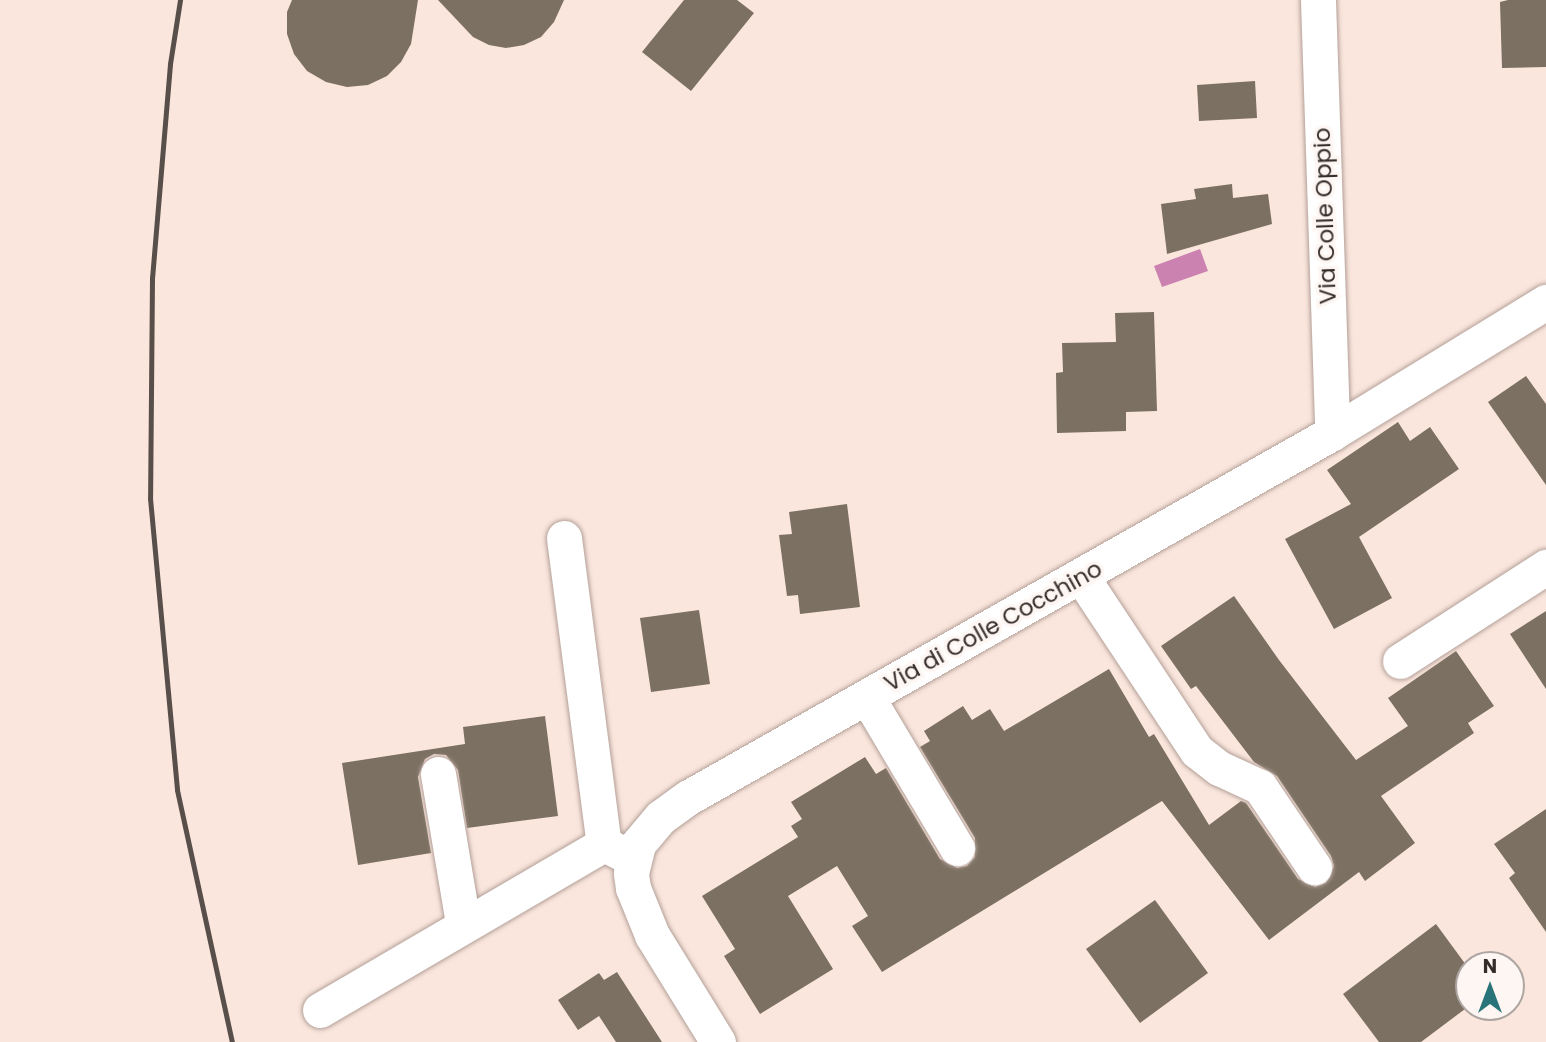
<!DOCTYPE html>
<html>
<head>
<meta charset="utf-8">
<style>
	body { margin:0 }
	#map { position:relative; width:1546px; height:1042px; overflow:hidden; background:#fae6dd; font-family:Poppins,sans-serif }
	div>[style] { position:absolute }
	.water>* { inset:0; background:#cb82b1 }
	.building>* { inset:0; background:#7b7062 }
	.roads { filter:drop-shadow(0 0 2px #b3a098) drop-shadow(0 0 2px #b3a098) }
	.street>* { height:35px; margin:-17.5px; padding:0 17.5px; transform-origin:17.5px; border-radius:17.5px; background:#fff }
	.rail>* { height:5px; margin:-2.5px; padding:0 2.5px; transform-origin:2.5px; border-radius:2.5px; background:#584f4a }
	span { translate:-50% -50%; white-space:nowrap; text-align:center; line-height:1.15; -webkit-text-stroke:7px #fef6f2; paint-order:stroke }
	.street-label { font-size:23px; color:#332c28 }
	.north { position:absolute; left:1455px; top:951px; width:70px; height:70px; box-sizing:border-box; background:#fef6f2; border:2px solid #ada5a1; border-radius:50%; rotate:0deg; font-size:19px; font-weight:700; line-height:28px; text-align:center; color:#332c28 }
	.north::after { content:''; display:block; margin:auto; width:24px; height:32px; background:#297478; clip-path:polygon(50% 0,100% 100%,50% 72%,0 100%) }
</style>
</head>
<body>
<div id="map">
	<div class="water">
		<div style="clip-path:polygon(1200px 249px,1208px 271px,1162px 287px,1154px 266px)"></div>
	</div>
	<div class="building">
		<div style="clip-path:polygon(292px 0,418px 0,411px 44px,401px 62px,387px 76px,368px 85px,347px 87px,326px 82px,307px 71px,294px 54px,287px 34px,287px 12px)"></div>
		<div style="clip-path:polygon(438px 0,564px 0,554px 22px,541px 37px,524px 45px,506px 48px,489px 45px,473px 37px)"></div>
		<div style="clip-path:polygon(684px 0,737px 0,754px 13px,691px 91px,642px 52px)"></div>
		<div style="clip-path:polygon(1508px 0,1546px 0,1546px 67px,1502px 68px,1500px 2px)"></div>
		<div style="clip-path:polygon(1255px 81px,1257px 118px,1199px 121px,1197px 85px)"></div>
		<div style="clip-path:polygon(1232px 184px,1233px 198px,1268px 194px,1272px 224px,1167px 254px,1161px 204px,1196px 199px,1194px 189px)"></div>
		<div style="clip-path:polygon(1154px 312px,1157px 411px,1126px 412px,1126px 431px,1057px 433px,1056px 373px,1063px 372px,1062px 343px,1116px 342px,1115px 313px)"></div>
		<div style="clip-path:polygon(1526px 376px,1546px 404px,1546px 485px,1488px 402px)"></div>
		<div style="clip-path:polygon(1398px 422px,1410px 441px,1430px 427px,1459px 469px,1359px 537px,1392px 598px,1334px 629px,1285px 539px,1351px 504px,1327px 470px)"></div>
		<div style="clip-path:polygon(847px 504px,860px 607px,800px 614px,798px 595px,787px 596px,779px 535px,792px 534px,789px 512px)"></div>
		<div style="clip-path:polygon(1234px 596px,1279px 660px,1356px 760px,1408px 726px,1388px 698px,1456px 651px,1494px 706px,1468px 723px,1474px 733px,1381px 796px,1415px 843px,1365px 881px,1359px 872px,1269px 940px,1162px 801px,882px 972px,852px 926px,868px 916px,837px 866px,788px 896px,833px 969px,760px 1014px,724px 956px,735px 949px,702px 896px,798px 837px,791px 826px,802px 819px,791px 802px,865px 757px,876px 774px,886px 768px,940px 859px,957px 868px,967px 866px,975px 857px,975px 838px,920px 747px,930px 741px,924px 731px,963px 706px,972px 720px,990px 709px,1004px 731px,1109px 669px,1149px 737px,1154px 734px,1209px 825px,1241px 801px,1246px 803px,1298px 879px,1315px 887px,1326px 883px,1334px 866px,1331px 856px,1277px 776px,1254px 762px,1196px 686px,1191px 689px,1161px 646px)"></div>
		<div style="clip-path:polygon(699px 610px,710px 684px,651px 692px,640px 618px)"></div>
		<div style="clip-path:polygon(1546px 611px,1546px 689px,1510px 634px)"></div>
		<div style="clip-path:polygon(545px 716px,558px 816px,467px 828px,458px 770px,446px 755px,434px 754px,425px 759px,418px 777px,431px 853px,358px 865px,342px 763px,465px 744px,463px 727px)"></div>
		<div style="clip-path:polygon(1546px 809px,1546px 932px,1509px 878px,1515px 873px,1494px 844px)"></div>
		<div style="clip-path:polygon(1155px 900px,1208px 973px,1140px 1023px,1086px 949px)"></div>
		<div style="clip-path:polygon(1436px 924px,1469px 969px,1469px 1006px,1421px 1042px,1379px 1042px,1343px 994px)"></div>
		<div style="clip-path:polygon(617px 972px,662px 1042px,616px 1042px,599px 1016px,578px 1030px,558px 1000px,599px 973px,604px 980px)"></div>
	</div>
	<div class="roads">
		<div class="street">
			<div style="left:1318px;top:0;width:433px;rotate:88.1deg"></div>
			<div style="left:564px;top:538px;width:309px;rotate:82.6deg"></div>
			<div style="left:604px;top:844px;width:31px;rotate:27deg"></div>
			<div style="left:1081px;top:576px;width:210px;rotate:56.5deg"></div>
			<div style="left:1197px;top:751px;width:28px;rotate:38deg"></div>
			<div style="left:1219px;top:768px;width:45px;rotate:24.9deg"></div>
			<div style="left:1260px;top:787px;width:97px;rotate:56deg"></div>
			<div style="left:1400px;top:661px;width:174px;rotate:-32.8deg"></div>
			<div style="left:867px;top:697px;width:176px;rotate:59.2deg"></div>
			<div style="left:438px;top:774px;width:152px;rotate:80.5deg"></div>
			<div style="left:320px;top:1010px;width:329px;rotate:-30.3deg"></div>
			<div style="left:718px;top:1042px;width:126px;rotate:-121.7deg"></div>
			<div style="left:652px;top:935px;width:51px;rotate:-112deg"></div>
			<div style="left:633px;top:888px;width:15px;rotate:-98deg"></div>
			<div style="left:631px;top:873px;width:30px;rotate:-76deg"></div>
			<div style="left:638px;top:844px;width:35px;rotate:-50deg"></div>
			<div style="left:661px;top:817px;width:34px;rotate:-36deg"></div>
			<div style="left:689px;top:797px;width:739px;rotate:-29.51deg"></div>
			<div style="left:1332px;top:433px;width:251px;rotate:-31.5deg"></div>
		</div>
	</div>
	<div class="rail">
		<div style="left:180px;top:0;width:65px;rotate:98.9deg"></div>
		<div style="left:170px;top:64px;width:215px;rotate:94.8deg"></div>
		<div style="left:152px;top:278px;width:220px;rotate:90.5deg"></div>
		<div style="left:150px;top:498px;width:293px;rotate:84.7deg"></div>
		<div style="left:177px;top:790px;width:258px;rotate:77.7deg"></div>
	</div>
	<div class="street-label">
		<span style="left:1325px;top:216px;rotate:-92deg">Via Colle Oppio</span>
		<span style="left:993px;top:626px;rotate:-29deg">Via di Colle Cocchino</span>
	</div>
	<div class="north">N</div>
</div>
</body>
</html>
